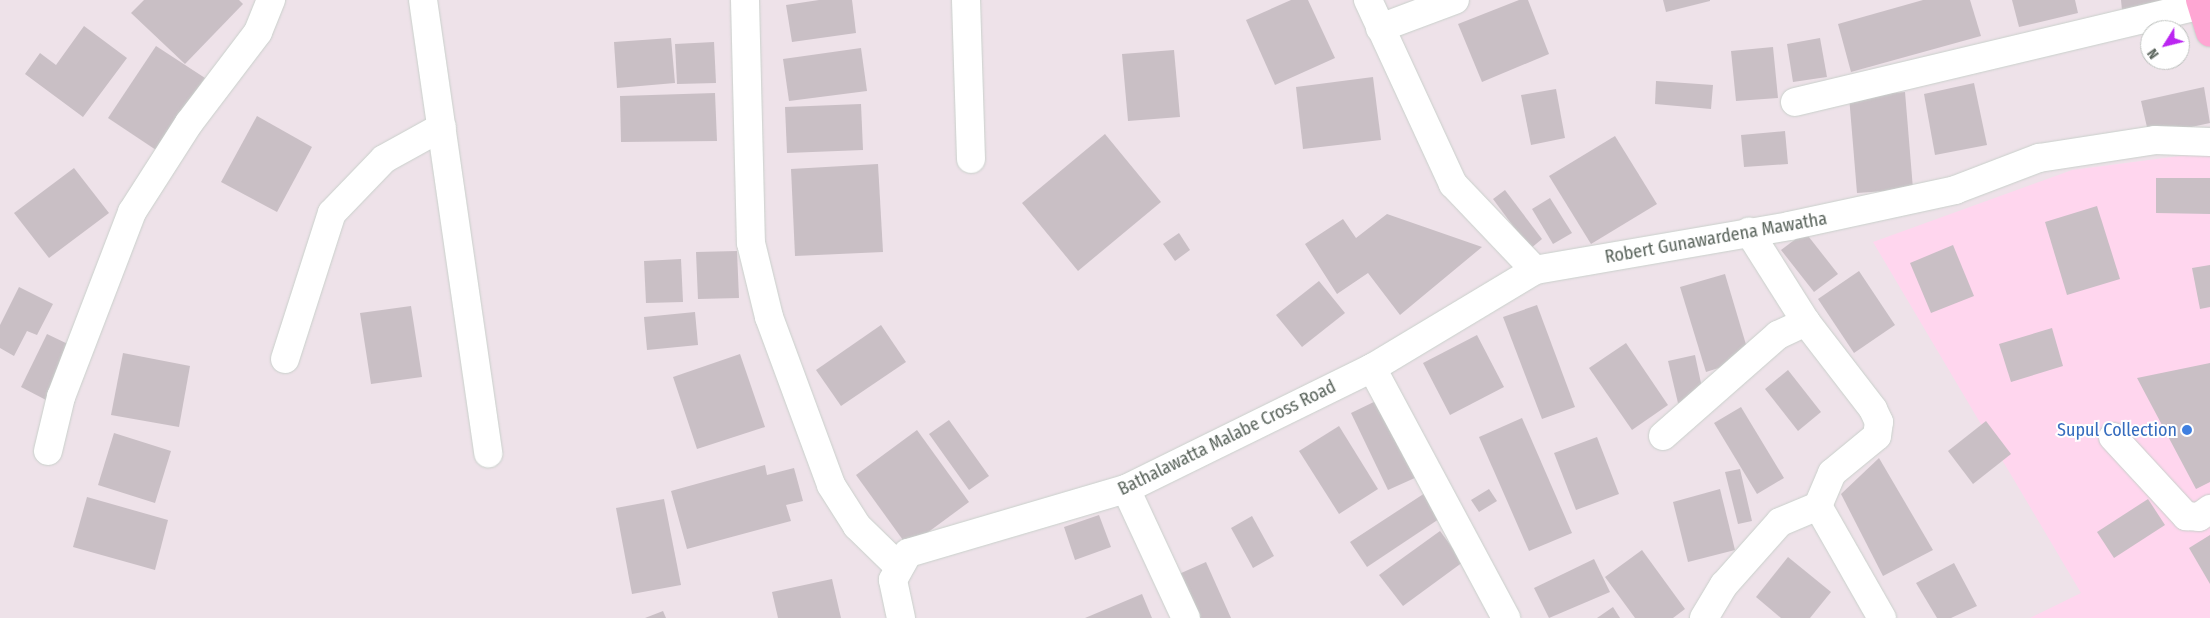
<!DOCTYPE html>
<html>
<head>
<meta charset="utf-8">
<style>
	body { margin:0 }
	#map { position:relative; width:2210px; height:618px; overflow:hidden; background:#eee2e9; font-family:"Fira Sans Condensed",sans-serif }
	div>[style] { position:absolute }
	.commercial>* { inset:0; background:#ffd6ee }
	.building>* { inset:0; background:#c9bfc5 }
	.roads { filter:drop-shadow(0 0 1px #c9d0cb) drop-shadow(0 0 1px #c9d0cb) }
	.minor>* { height:28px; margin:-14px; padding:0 14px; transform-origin:14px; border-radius:14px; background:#fff }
	.major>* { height:28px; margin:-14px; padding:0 14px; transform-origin:14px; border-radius:14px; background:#ffa6d3 }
	.dots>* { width:14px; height:14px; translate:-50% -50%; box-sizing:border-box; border:2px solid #fff; border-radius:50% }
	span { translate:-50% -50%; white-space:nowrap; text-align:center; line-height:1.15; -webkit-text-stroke:4px #fff; paint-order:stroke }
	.street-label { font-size:18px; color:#5a645c }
	.shop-label { font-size:18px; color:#366cbe }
	.right { translate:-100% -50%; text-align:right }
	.north { position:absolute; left:2140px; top:20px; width:50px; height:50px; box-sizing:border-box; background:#fff; border:1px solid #bdc1be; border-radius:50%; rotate:234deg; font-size:14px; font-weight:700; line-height:20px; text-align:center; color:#5a645c }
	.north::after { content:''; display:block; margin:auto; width:18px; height:22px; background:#bb25f1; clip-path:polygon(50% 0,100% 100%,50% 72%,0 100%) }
</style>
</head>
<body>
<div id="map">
	<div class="commercial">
		<div style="clip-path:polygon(2210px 152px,2210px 618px,2030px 618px,2081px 593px,1873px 242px,2072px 170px)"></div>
	</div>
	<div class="building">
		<div style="clip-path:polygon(144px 0,239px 0,243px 4px,185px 64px,131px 13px)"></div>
		<div style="clip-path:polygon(819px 0,852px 0,856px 33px,792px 42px,786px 5px)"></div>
		<div style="clip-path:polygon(1291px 0,1308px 0,1335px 58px,1275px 85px,1246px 20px)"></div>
		<div style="clip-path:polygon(1519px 0,1528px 0,1549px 54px,1482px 82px,1458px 24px)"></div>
		<div style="clip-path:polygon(1663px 0,1710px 0,1710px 1px,1666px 12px)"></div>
		<div style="clip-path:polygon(1923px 0,1970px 0,1981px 36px,1851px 72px,1838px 24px)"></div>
		<div style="clip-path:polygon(2012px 0,2075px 0,2078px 13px,2019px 27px)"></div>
		<div style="clip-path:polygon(2121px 0,2161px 0,2162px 4px,2122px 10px)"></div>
		<div style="clip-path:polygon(84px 26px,127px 58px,83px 117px,25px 74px,40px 53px,56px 65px)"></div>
		<div style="clip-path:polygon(671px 38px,675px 83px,617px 88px,614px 42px)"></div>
		<div style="clip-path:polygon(1820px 38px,1827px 77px,1793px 82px,1787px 44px)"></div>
		<div style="clip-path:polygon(714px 42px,716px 83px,677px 84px,675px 44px)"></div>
		<div style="clip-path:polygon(156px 46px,205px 78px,156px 150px,108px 118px)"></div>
		<div style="clip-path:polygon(1773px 47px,1778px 98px,1736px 101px,1731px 51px)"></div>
		<div style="clip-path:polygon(861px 48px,867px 91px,789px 101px,783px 59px)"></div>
		<div style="clip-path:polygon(1174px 50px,1180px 117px,1128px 121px,1122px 54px)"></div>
		<div style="clip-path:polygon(1373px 77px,1381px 140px,1303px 149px,1296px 87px)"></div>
		<div style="clip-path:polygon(1656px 81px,1713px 85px,1711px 109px,1655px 104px)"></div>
		<div style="clip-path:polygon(1974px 83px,1987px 145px,1935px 155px,1924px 94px)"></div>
		<div style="clip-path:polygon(2204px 87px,2210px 123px,2149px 136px,2141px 101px)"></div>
		<div style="clip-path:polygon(1556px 89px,1565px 138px,1531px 145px,1521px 95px)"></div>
		<div style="clip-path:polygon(1905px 92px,1913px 189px,1857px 193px,1849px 96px)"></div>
		<div style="clip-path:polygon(715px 93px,717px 141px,621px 142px,620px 96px)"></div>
		<div style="clip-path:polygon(861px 104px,863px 150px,787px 153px,785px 107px)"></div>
		<div style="clip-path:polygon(257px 116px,312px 147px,277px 212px,221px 182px)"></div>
		<div style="clip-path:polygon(1785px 131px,1788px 164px,1744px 167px,1741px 135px)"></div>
		<div style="clip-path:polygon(1105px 134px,1161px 202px,1078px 271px,1022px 203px)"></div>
		<div style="clip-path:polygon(1615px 136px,1657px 204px,1591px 244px,1549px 176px)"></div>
		<div style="clip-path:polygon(878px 164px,883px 252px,795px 256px,791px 169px)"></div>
		<div style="clip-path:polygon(74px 168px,109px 213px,49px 258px,14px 213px)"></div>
		<div style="clip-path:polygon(2156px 178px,2210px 178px,2210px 214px,2156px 213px)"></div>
		<div style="clip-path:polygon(1505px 190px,1542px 239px,1530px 249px,1493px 199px)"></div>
		<div style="clip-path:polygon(1550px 198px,1572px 233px,1553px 244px,1532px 209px)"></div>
		<div style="clip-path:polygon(2097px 206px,2120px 279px,2067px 295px,2045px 222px)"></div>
		<div style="clip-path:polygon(1387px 214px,1482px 247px,1400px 315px,1368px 273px,1337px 294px,1305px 244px,1343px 219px,1356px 238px)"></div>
		<div style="clip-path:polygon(1805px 232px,1838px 274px,1814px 292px,1781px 250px)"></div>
		<div style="clip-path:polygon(1179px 233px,1190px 250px,1175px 261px,1163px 244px)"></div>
		<div style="clip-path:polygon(1953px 245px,1974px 296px,1931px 313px,1910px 263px)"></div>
		<div style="clip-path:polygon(737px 251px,739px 298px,698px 299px,696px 252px)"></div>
		<div style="clip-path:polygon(681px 259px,683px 302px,646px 303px,644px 261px)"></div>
		<div style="clip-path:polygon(2210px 265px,2210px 307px,2200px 309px,2192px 268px)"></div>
		<div style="clip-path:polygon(1859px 271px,1895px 325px,1854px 353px,1818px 299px)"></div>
		<div style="clip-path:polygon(1725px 274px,1750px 358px,1706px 372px,1680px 287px)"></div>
		<div style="clip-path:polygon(1319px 281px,1345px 313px,1302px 347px,1276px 315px)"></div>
		<div style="clip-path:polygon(19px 287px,53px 304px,37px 335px,27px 331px,14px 356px,0 348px,0 325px)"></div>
		<div style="clip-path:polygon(1537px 305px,1575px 407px,1542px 419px,1503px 317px)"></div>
		<div style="clip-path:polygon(411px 306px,422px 377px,371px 384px,360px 313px)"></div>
		<div style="clip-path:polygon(695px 312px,698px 345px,647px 350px,644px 317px)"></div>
		<div style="clip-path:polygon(881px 325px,906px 362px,841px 406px,816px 370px)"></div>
		<div style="clip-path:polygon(2052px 328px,2063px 366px,2011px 382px,1999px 344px)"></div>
		<div style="clip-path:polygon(47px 334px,72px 346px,46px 400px,21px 387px)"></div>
		<div style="clip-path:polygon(1477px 335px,1504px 387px,1450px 415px,1423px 363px)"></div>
		<div style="clip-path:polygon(1626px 343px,1668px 405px,1632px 430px,1589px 368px)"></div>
		<div style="clip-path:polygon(123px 353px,190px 366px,179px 427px,111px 415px)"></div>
		<div style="clip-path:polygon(740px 354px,765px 427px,697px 449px,673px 377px)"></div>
		<div style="clip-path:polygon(1695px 355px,1704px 397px,1678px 403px,1668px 361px)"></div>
		<div style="clip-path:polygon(2210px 363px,2210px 482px,2196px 489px,2137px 378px)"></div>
		<div style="clip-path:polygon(1788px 370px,1821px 412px,1798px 431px,1765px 389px)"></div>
		<div style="clip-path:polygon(1380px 399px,1417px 477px,1388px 490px,1351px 413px)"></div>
		<div style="clip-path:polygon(1741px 407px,1784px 478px,1757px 494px,1714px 423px)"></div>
		<div style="clip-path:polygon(1522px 418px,1572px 533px,1529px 551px,1479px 437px)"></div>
		<div style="clip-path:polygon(949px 420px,989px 476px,969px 490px,929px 434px)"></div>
		<div style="clip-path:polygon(1986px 421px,2011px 454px,1973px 484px,1948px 451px)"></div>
		<div style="clip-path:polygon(1339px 426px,1378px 489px,1339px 514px,1299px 451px)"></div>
		<div style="clip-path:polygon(917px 430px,969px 502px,908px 547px,856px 475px)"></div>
		<div style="clip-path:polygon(114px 433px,171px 451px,155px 503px,98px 485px)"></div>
		<div style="clip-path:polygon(1597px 437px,1619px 494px,1576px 510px,1554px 453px)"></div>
		<div style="clip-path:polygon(1879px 458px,1933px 550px,1883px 576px,1841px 494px)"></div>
		<div style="clip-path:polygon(765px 465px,767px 475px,794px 468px,803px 501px,786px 505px,791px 521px,687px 549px,671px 491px)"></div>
		<div style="clip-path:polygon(1740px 469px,1752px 521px,1738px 524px,1725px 472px)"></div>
		<div style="clip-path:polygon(1489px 489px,1497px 501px,1479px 512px,1471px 500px)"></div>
		<div style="clip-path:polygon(1720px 489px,1735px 550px,1688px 562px,1673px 502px)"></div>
		<div style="clip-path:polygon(1425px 493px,1442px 517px,1367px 567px,1350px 542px)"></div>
		<div style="clip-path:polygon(87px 497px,168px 520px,155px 570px,73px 547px)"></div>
		<div style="clip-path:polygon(664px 499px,681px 585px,632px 594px,616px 508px)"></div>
		<div style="clip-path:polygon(2148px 499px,2165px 525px,2114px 558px,2097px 532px)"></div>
		<div style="clip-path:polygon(1099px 515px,1111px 547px,1075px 560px,1064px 527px)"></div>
		<div style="clip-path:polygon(1252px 516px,1274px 556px,1253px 568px,1231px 528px)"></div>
		<div style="clip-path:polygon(1440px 531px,1463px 562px,1403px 606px,1379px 575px)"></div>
		<div style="clip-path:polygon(2210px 535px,2210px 584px,2189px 548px)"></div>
		<div style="clip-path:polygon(1642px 550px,1685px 609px,1673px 618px,1635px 618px,1605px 577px)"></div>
		<div style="clip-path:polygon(1788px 557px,1831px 592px,1810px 618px,1781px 618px,1756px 597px)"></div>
		<div style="clip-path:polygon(1594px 559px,1610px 592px,1549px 618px,1534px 588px)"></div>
		<div style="clip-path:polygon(1206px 562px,1231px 618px,1198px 618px,1179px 574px)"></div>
		<div style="clip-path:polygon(1954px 563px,1977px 606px,1951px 618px,1937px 618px,1916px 583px)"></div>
		<div style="clip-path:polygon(832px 579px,841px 618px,778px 618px,772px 592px)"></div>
		<div style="clip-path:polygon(1142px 594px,1152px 618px,1085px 618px)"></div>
		<div style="clip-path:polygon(1613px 607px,1620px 618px,1597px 618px)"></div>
		<div style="clip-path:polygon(663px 611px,666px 618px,645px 618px)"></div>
	</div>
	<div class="roads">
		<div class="minor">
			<div style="left:423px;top:0;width:458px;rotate:81.8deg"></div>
			<div style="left:745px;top:0;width:243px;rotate:88.6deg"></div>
			<div style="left:751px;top:243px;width:76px;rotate:76.3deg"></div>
			<div style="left:769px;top:317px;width:179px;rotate:69.7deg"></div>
			<div style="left:831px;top:485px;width:49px;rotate:57.6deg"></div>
			<div style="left:857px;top:526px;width:57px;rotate:44.3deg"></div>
			<div style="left:966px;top:0;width:159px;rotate:88.2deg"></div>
			<div style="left:1368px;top:0;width:203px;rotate:65.2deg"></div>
			<div style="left:1453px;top:184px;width:119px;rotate:46.4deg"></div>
			<div style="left:1380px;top:28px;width:80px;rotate:-20.5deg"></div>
			<div style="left:1795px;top:102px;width:418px;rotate:-13.4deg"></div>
			<div style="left:285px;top:359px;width:153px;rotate:-72.2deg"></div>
			<div style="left:332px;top:213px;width:75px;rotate:-46.1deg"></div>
			<div style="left:384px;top:159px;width:66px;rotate:-28.9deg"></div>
			<div style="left:1372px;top:368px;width:284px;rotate:61.8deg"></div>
			<div style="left:1663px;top:436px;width:153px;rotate:-41.3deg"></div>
			<div style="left:1778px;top:335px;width:31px;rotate:-25deg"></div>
			<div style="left:2113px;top:437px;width:108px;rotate:47.3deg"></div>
			<div style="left:2186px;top:516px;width:13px;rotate:4deg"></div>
			<div style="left:2199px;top:517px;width:14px;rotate:-36deg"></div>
			<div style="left:48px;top:451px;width:56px;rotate:-76.5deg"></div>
			<div style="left:61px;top:397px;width:198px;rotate:-69deg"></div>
			<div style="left:132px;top:212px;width:106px;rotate:-57.4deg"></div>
			<div style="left:189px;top:123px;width:114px;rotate:-52.8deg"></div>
			<div style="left:258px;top:32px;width:35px;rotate:-68deg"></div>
			<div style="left:1126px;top:489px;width:142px;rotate:65.1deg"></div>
			<div style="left:1818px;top:506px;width:129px;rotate:60.3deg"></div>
			<div style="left:901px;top:618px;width:39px;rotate:-102deg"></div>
			<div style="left:893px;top:580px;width:31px;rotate:-61deg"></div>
			<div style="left:908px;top:553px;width:227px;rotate:-16.4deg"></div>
			<div style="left:1126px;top:489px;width:274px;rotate:-26.2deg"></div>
			<div style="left:1372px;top:368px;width:190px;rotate:-31deg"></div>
			<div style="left:1535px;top:270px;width:258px;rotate:-9.8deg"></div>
			<div style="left:1789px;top:226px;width:170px;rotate:-12.2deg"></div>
			<div style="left:1955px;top:190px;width:90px;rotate:-20.9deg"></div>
			<div style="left:2039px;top:158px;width:117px;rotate:-8.8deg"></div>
			<div style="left:2155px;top:140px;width:55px;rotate:2.1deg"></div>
			<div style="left:1704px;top:618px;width:39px;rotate:-59deg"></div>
			<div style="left:1724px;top:585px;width:84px;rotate:-48.4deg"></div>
			<div style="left:1780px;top:522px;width:41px;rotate:-22.8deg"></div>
			<div style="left:1818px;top:506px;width:36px;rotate:-67deg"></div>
			<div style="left:1832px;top:473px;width:58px;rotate:-39.4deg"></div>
			<div style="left:1877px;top:436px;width:14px;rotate:-82deg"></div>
			<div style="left:1879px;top:422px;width:14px;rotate:-115deg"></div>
			<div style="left:1873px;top:409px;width:110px;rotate:-127.6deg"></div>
			<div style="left:1806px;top:322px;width:107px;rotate:-122.3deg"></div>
		</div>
		<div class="major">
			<div style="left:2200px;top:0;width:34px;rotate:73deg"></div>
		</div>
	</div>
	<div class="dots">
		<div style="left:2187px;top:430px;background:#3f7fe0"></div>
	</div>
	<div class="street-label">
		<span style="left:1716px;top:238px;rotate:-10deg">Robert Gunawardena Mawatha</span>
		<span style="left:1227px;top:438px;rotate:-26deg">Bathalawatta Malabe Cross Road</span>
	</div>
	<div class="shop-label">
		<span class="right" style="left:2177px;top:430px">Supul Collection</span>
	</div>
	<div class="north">N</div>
</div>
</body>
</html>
